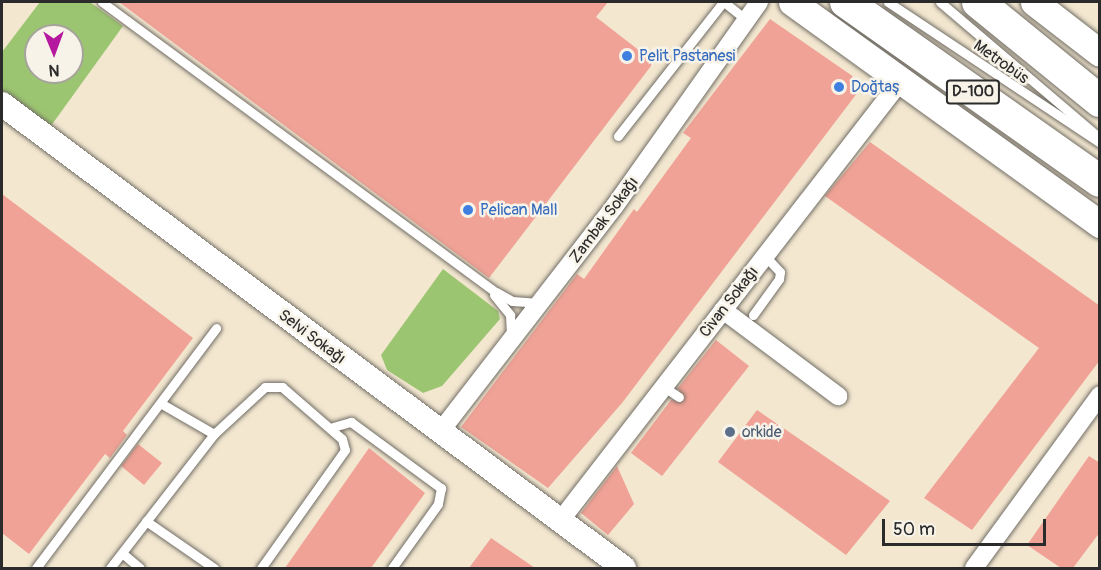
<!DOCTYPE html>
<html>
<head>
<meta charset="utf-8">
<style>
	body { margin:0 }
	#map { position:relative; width:1101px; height:570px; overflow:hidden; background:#f3e7d0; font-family:Pangolin,sans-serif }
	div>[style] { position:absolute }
	.green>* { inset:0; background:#9cc571 }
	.building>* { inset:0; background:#f0a296 }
	.roads { filter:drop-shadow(0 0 2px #716d65) drop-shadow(0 0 2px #716d65) }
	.lane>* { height:9px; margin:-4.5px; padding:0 4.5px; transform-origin:4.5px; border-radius:4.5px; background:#fff }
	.street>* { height:18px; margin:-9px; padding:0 9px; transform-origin:9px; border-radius:9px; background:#fff }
	.secondary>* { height:24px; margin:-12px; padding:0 12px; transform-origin:12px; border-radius:12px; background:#fff }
	.primary>* { height:27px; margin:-13.5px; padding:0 13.5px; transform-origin:13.5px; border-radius:13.5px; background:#fff }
	.highway>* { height:32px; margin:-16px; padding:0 16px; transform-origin:16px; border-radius:16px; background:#fff }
	.dots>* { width:16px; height:16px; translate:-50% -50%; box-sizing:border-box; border:3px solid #f7f3e8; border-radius:50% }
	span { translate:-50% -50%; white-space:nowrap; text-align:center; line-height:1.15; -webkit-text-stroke:5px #f7f3e8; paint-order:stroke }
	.shield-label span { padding:2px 4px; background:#f7f3e8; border:2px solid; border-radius:4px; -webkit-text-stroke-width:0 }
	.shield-label { font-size:15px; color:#2b2b2b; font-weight:700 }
	.shop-label { font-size:16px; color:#366cbe }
	.left { translate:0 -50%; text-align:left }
	.street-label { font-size:16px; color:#2b2b2b }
	.service-label { font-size:16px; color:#4e5e75 }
	.frame { position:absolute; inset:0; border:3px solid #2b2b2b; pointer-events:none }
	.north { position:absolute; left:24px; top:24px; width:60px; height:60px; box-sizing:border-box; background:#f7f3e8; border:2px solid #a5a39c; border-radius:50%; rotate:179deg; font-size:16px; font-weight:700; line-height:24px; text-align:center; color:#2b2b2b }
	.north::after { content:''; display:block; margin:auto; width:21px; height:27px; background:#b5179e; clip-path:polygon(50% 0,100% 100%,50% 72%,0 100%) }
	.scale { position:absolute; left:882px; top:519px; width:164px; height:27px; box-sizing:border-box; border:3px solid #2b2b2b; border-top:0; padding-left:8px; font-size:18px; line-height:21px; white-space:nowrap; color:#2b2b2b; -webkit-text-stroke:4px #f7f3e8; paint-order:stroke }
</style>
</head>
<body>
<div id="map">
	<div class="green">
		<div style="clip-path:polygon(evenodd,40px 2px,90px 2px,123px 26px,48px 130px,2px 94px,2px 52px,40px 2px,36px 36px,72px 36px,72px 72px,36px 72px,36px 36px)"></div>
		<div style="clip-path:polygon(443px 269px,498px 311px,500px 319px,442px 386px,423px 393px,387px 370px,381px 355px)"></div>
	</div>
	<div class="building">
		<div style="clip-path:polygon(119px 2px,608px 2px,596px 17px,654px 62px,489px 278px)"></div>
		<div style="clip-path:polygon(770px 19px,864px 84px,622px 403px,548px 488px,461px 427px,577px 274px,584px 279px,634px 209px,637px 212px,691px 138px,683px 133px)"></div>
		<div style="clip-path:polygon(870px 142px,1100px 306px,1100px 360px,972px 530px,924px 498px,1039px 348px,825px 196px)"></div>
		<div style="clip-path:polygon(2px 194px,193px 338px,123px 431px,127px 435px,110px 458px,105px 454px,29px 554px,2px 533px)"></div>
		<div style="clip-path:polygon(716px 340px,749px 366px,662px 476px,631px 453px,671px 400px,684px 401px,678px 388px)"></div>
		<div style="clip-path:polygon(757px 410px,890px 501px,846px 555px,718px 462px)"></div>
		<div style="clip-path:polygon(138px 444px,162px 463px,144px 485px,121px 466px)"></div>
		<div style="clip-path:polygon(369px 448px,425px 493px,371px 568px,285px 568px)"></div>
		<div style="clip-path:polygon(1089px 456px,1100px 463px,1100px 532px,1073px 568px,1061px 568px,1027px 545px)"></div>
		<div style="clip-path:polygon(617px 466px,634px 504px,608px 535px,581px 513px)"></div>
		<div style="clip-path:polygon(491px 538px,535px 568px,469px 568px)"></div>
	</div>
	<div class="roads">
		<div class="lane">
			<div style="left:102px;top:2px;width:494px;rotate:36.4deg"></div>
			<div style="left:724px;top:2px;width:28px;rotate:39deg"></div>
			<div style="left:888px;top:2px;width:255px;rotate:33.6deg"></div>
			<div style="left:940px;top:2px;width:210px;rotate:40.4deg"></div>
			<div style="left:618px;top:136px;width:170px;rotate:-51.9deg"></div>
			<div style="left:496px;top:292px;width:18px;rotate:29deg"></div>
			<div style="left:512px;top:301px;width:27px;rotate:4deg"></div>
			<div style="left:494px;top:295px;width:26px;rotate:51deg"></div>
			<div style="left:510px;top:315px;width:20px;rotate:87deg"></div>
			<div style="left:753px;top:315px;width:44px;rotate:-54.2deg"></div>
			<div style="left:779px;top:279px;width:7px;rotate:-82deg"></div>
			<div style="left:780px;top:272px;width:22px;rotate:-133deg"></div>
			<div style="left:664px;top:387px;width:18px;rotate:34deg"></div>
			<div style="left:162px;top:404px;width:60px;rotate:30deg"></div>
			<div style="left:214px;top:434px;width:69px;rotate:-42.7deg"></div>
			<div style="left:265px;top:387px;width:17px"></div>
			<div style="left:282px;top:387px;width:79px;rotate:40.9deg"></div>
			<div style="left:342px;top:439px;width:11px;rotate:75deg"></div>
			<div style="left:345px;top:450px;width:145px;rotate:125.4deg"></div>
			<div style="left:333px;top:427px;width:19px;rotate:-16deg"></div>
			<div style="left:351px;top:422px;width:112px;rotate:36.3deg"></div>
			<div style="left:441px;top:488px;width:16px;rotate:101deg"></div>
			<div style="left:438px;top:504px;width:79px;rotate:125.7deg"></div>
			<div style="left:146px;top:521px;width:83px;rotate:34.7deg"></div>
			<div style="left:122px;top:553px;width:23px;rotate:40deg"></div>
			<div style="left:36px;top:568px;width:300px;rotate:-53.1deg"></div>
			<div style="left:110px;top:568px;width:170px;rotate:-52.2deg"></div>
		</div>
		<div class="street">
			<div style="left:723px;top:310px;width:144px;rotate:36.8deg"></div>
			<div style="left:440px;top:432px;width:284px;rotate:-52.3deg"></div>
			<div style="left:614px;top:207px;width:251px;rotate:-54.7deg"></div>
			<div style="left:560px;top:521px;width:554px;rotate:-52.26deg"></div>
			<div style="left:974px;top:568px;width:214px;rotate:-53.9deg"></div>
		</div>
		<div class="secondary">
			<div style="left:2px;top:104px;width:776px;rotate:36.72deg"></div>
		</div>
		<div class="primary">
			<div style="left:792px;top:2px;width:380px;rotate:35.8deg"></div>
			<div style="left:1034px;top:2px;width:83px;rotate:37.7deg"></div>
		</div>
		<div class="highway">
			<div style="left:846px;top:2px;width:311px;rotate:35.2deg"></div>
			<div style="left:978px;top:2px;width:157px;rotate:39.1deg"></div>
		</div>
	</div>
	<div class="dots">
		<div style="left:627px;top:56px;background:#3f7fe0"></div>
		<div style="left:839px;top:87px;background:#3f7fe0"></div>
		<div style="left:468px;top:210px;background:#3f7fe0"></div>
		<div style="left:730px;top:432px;background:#5c6f8a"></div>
	</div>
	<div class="shield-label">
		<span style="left:973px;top:92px">D-100</span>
	</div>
	<div class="shop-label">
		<span class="left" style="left:639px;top:56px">Pelit Pastanesi</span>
		<span class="left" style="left:851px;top:87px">Doğtaş</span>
		<span class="left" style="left:480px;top:210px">Pelican Mall</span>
	</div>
	<div class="street-label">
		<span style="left:1001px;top:62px;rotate:35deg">Metrobüs</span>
		<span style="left:604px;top:220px;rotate:-53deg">Zambak Sokağı</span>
		<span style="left:729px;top:302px;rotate:-52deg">Civan Sokağı</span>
		<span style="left:312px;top:337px;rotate:37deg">Selvi Sokağı</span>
	</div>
	<div class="service-label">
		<span class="left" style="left:742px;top:432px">orkide</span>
	</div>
	<div class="frame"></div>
	<div class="north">N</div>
	<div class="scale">50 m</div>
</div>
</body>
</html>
